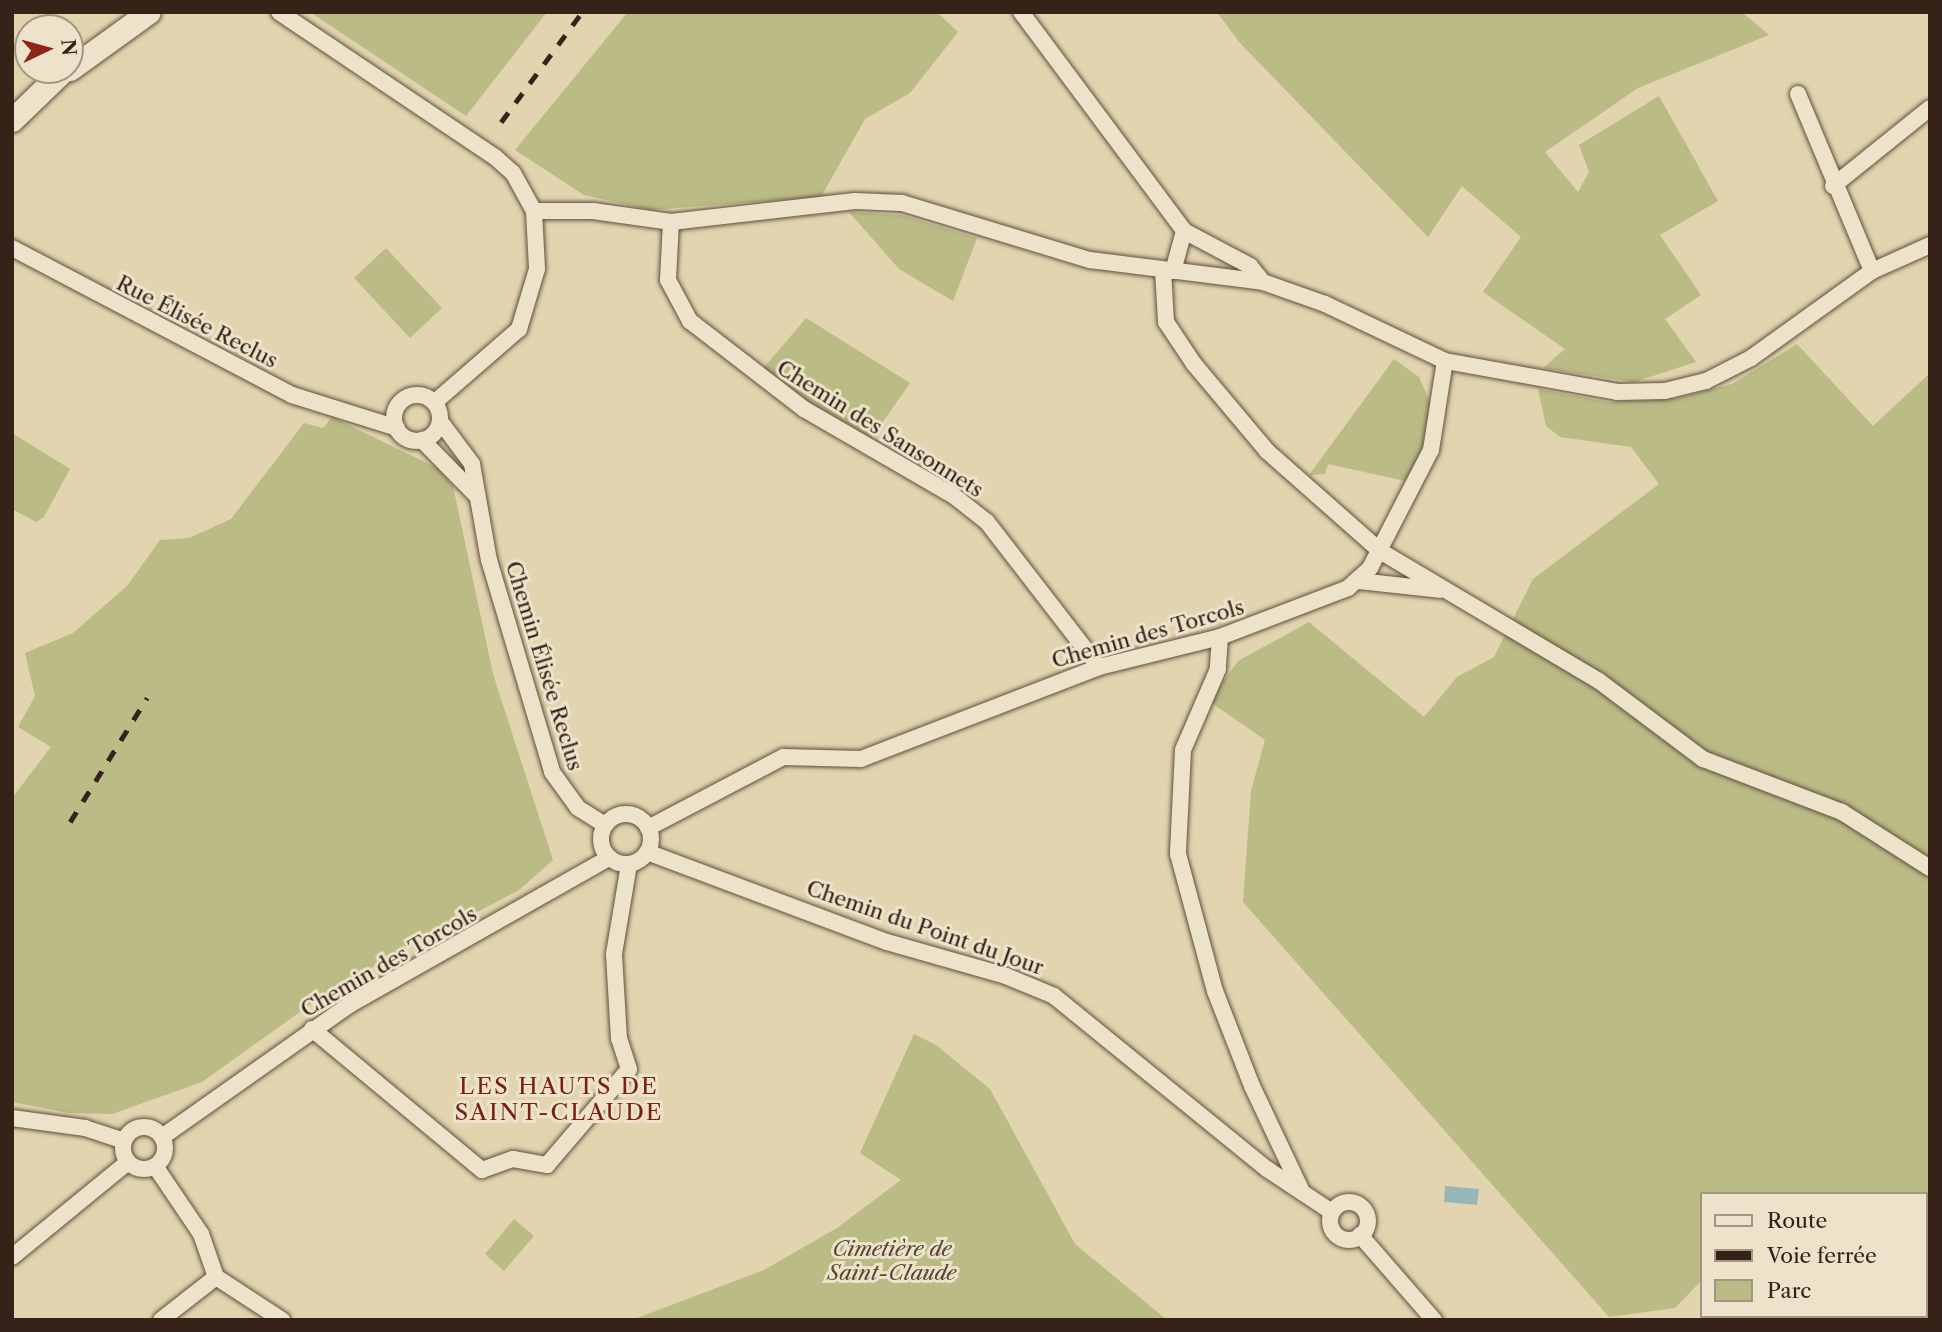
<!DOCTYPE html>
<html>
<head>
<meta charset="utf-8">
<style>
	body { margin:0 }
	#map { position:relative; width:1942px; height:1332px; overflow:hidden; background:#e1d4ae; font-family:"Libre Caslon Text",serif }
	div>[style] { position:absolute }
	.green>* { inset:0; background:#babb85 }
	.water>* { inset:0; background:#98b6b5 }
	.roads { filter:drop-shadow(0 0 2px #624e3f) drop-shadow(0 0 2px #624e3f) }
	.minor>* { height:16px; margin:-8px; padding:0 8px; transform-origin:8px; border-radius:8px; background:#ece3ca }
	.minor>.ring { margin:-8px; padding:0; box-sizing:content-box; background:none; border:16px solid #ece3ca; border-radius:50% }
	.secondary>* { height:23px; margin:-11.5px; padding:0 11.5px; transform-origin:11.5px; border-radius:11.5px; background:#ece3ca }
	.rail>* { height:4.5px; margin-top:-2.25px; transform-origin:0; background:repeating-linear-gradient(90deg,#37221a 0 12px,transparent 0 24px) }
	span { translate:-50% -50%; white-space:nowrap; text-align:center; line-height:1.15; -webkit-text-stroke:6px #ece3ca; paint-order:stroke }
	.street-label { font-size:21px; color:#37221a }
	.park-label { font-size:21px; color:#584835; font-style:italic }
	.neighbourhood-label { font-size:23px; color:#7a1f14; letter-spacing:2px }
	.frame { position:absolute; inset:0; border:14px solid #37221a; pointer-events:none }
	.legend { position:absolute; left:1700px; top:1192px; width:228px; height:126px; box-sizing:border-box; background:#ece3ca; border:2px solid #a49684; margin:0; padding:9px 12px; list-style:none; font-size:21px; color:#37221a }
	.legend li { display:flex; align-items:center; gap:14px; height:35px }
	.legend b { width:35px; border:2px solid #a49684 }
	.north { position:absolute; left:14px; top:14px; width:70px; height:70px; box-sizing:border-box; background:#ece3ca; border:2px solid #a49684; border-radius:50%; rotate:85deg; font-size:19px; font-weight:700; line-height:28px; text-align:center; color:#37221a }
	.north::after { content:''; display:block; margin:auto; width:24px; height:32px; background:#8f2418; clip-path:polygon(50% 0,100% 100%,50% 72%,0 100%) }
</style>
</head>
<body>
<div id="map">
	<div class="green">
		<div style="clip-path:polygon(310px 12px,547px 12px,466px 116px)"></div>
		<div style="clip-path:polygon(628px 12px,937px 12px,958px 32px,910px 93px,865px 119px,821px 197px,651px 210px,584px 195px,515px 150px)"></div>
		<div style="clip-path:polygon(1217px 12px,1742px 12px,1769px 35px,1638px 88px,1545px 152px,1578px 192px,1589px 172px,1579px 145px,1659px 96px,1718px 201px,1660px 235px,1701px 295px,1665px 319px,1696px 362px,1634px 382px,1543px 368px,1565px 349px,1483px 292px,1521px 237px,1462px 186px,1428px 237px,1239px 42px)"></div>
		<div style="clip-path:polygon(849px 212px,901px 215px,977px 238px,953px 301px,899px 269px)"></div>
		<div style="clip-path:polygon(386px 248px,442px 308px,410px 338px,354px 278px)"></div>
		<div style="clip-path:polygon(806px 318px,910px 383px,870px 440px,760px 372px)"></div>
		<div style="clip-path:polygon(1797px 344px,1873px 426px,1930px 373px,1930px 1320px,1764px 1316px,1926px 1316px,1926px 1194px,1702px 1194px,1702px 1280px,1675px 1308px,1609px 1317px,1243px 902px,1251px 791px,1265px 740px,1209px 701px,1238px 661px,1309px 622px,1424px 717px,1457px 677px,1494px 657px,1533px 579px,1659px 484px,1631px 447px,1560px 437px,1546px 426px,1538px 389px,1608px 402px,1678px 398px,1732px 384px)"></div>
		<div style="clip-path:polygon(1394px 359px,1419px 377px,1432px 406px,1423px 450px,1405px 481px,1328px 464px,1325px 474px,1309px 475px)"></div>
		<div style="clip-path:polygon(332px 417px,437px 468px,453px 486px,493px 674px,553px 860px,519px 890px,332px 989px,202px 1082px,112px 1114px,68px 1113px,12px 1102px,12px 798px,51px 747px,18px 727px,35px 696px,25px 653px,73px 633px,127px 586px,160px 540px,189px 538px,231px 519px,304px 423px,323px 428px)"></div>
		<div style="clip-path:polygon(12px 433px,70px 469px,44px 517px,36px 522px,12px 509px)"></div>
		<div style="clip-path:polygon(914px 1034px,936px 1045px,990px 1089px,1075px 1244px,1167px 1320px,632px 1320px,764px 1270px,837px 1228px,901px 1180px,860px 1153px)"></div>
		<div style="clip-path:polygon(514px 1219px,534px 1236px,504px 1271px,485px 1254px)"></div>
	</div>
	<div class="water">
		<div style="clip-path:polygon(1445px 1186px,1479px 1189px,1477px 1205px,1444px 1202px)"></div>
	</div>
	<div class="roads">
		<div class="minor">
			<div style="left:279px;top:12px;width:260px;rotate:33.9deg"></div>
			<div style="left:495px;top:157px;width:24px;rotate:42deg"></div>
			<div style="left:513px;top:173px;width:43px;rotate:61.1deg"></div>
			<div style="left:534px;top:211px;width:58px;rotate:87deg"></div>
			<div style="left:537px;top:269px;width:63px;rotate:106.7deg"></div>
			<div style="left:519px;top:329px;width:111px;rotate:139deg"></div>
			<div style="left:1021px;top:12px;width:273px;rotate:53.3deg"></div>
			<div style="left:1798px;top:94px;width:192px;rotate:67.3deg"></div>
			<div style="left:1833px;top:186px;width:124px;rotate:-38.8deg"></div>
			<div style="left:534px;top:211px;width:59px"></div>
			<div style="left:593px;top:211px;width:79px;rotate:8deg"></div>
			<div style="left:671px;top:222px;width:185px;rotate:-6.5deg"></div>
			<div style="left:855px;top:201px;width:47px;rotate:2.4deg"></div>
			<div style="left:902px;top:203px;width:196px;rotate:16.9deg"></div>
			<div style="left:1090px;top:260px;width:174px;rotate:7.2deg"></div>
			<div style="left:1263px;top:282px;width:66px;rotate:19.5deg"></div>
			<div style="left:1325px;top:304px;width:133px;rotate:25.4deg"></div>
			<div style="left:1445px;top:361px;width:175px;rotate:10.2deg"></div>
			<div style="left:1617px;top:392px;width:48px;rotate:-1.2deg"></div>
			<div style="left:1665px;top:391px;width:42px;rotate:-13.7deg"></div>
			<div style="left:1706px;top:381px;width:51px;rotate:-27.1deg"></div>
			<div style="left:1751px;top:358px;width:149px;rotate:-35.7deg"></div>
			<div style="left:1872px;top:271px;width:64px;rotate:-24.1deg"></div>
			<div style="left:671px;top:222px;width:58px;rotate:93deg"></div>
			<div style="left:668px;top:280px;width:47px;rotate:61.8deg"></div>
			<div style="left:690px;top:321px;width:144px;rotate:37.7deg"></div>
			<div style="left:804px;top:409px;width:173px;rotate:30.1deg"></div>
			<div style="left:954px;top:496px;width:42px;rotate:38.2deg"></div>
			<div style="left:987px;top:522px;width:183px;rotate:52.3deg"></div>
			<div style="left:1184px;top:231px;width:75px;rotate:27.9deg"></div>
			<div style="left:1250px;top:266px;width:21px;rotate:51deg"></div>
			<div style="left:12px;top:248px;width:316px;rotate:27.7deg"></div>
			<div style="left:292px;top:395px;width:110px;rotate:17.4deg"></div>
			<div style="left:1163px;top:270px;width:52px;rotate:86.7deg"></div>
			<div style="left:1166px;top:322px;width:50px;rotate:56.3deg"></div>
			<div style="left:1194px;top:364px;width:114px;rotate:50deg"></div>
			<div style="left:1267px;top:451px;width:151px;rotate:41.5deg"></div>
			<div style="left:1380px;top:551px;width:255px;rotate:30.7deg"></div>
			<div style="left:1599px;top:681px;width:130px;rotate:36.9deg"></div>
			<div style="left:1703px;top:759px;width:149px;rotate:20.9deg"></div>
			<div style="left:1842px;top:812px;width:104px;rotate:32.5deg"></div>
			<div style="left:1173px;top:271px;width:41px;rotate:-74.6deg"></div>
			<div class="ring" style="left:394px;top:395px;width:30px;height:30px"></div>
			<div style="left:440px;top:421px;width:54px;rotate:53.3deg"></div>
			<div style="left:472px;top:464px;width:97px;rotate:80deg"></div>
			<div style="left:489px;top:560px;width:221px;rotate:73.4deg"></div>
			<div style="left:552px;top:772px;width:44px;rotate:54.2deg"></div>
			<div style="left:578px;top:808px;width:32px;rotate:32deg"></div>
			<div style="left:422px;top:440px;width:77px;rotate:45.5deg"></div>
			<div style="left:1359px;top:581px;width:81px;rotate:6.3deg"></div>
			<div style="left:1220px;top:637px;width:32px;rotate:94deg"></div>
			<div style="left:1218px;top:669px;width:88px;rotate:113.4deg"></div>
			<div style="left:1183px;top:750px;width:104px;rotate:92.8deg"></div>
			<div style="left:1178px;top:854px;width:142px;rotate:74.9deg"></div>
			<div style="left:1215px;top:991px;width:102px;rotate:68.7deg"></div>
			<div style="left:1252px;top:1086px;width:117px;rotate:64.7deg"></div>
			<div class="ring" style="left:601px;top:814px;width:34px;height:34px"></div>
			<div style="left:648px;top:828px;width:153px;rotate:-27.7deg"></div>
			<div style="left:783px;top:757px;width:78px;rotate:1.5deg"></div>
			<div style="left:861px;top:759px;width:255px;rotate:-21.1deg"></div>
			<div style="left:1099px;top:667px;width:125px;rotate:-13.9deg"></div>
			<div style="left:1220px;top:637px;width:137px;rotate:-20.9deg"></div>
			<div style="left:1348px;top:588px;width:30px;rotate:-42deg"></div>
			<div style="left:1370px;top:568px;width:133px;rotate:-62.7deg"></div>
			<div style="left:1431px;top:450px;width:90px;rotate:-81.1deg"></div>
			<div style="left:647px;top:852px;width:256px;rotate:20.6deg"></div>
			<div style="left:887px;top:942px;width:124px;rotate:15.9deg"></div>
			<div style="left:1006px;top:976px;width:52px;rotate:22.6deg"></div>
			<div style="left:1054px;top:996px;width:274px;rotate:39.1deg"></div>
			<div style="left:1267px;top:1169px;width:78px;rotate:33.5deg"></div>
			<div style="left:312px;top:1029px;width:221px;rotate:39.7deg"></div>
			<div style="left:482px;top:1170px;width:33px;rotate:-20deg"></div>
			<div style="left:513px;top:1159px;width:35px;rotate:10deg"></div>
			<div style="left:547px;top:1165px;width:126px;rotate:-49.5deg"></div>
			<div style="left:629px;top:1069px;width:32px;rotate:-108deg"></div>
			<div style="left:619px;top:1039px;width:85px;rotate:-93.4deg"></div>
			<div style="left:614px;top:954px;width:91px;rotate:-80.5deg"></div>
			<div style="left:12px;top:1118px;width:74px;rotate:7.8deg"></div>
			<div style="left:85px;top:1128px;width:41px;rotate:18.4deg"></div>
			<div class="ring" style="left:123px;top:1127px;width:26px;height:26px"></div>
			<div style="left:162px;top:1137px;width:229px;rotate:-35.2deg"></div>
			<div style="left:349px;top:1005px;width:299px;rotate:-29.5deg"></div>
			<div style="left:155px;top:1166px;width:82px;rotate:55.9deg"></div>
			<div style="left:201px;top:1234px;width:46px;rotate:70.8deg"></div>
			<div style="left:216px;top:1277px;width:79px;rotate:33.1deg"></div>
			<div class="ring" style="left:1330px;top:1202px;width:22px;height:22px"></div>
			<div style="left:1360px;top:1235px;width:113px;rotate:49deg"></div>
			<div style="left:12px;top:1257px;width:150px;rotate:-39.3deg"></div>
			<div style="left:161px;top:1320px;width:70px;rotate:-38deg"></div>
		</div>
		<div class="secondary">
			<div style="left:70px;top:69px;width:97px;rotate:-35.8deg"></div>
			<div style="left:12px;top:120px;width:72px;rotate:-43.9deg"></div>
		</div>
	</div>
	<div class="rail">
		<div style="left:501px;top:122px;width:137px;rotate:-53.6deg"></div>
		<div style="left:70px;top:822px;width:146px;rotate:-58.2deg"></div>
	</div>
	<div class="street-label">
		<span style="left:197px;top:322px;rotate:27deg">Rue Élisée Reclus</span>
		<span style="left:880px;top:429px;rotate:32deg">Chemin des Sansonnets</span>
		<span style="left:1148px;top:634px;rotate:-16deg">Chemin des Torcols</span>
		<span style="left:544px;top:666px;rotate:73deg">Chemin Élisée Reclus</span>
		<span style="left:925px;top:928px;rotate:19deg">Chemin du Point du Jour</span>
		<span style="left:389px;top:962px;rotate:-30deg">Chemin des Torcols</span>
	</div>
	<div class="park-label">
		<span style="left:892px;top:1261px">Cimetière de<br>Saint-Claude</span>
	</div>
	<div class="neighbourhood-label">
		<span style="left:559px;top:1099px">LES HAUTS DE<br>SAINT-CLAUDE</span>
	</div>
	<div class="frame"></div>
	<ul class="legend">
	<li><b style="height:9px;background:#ece3ca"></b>Route</li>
	<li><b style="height:9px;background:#37221a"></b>Voie ferrée</li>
	<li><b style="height:19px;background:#babb85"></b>Parc</li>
	</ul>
	<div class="north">N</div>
</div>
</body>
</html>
